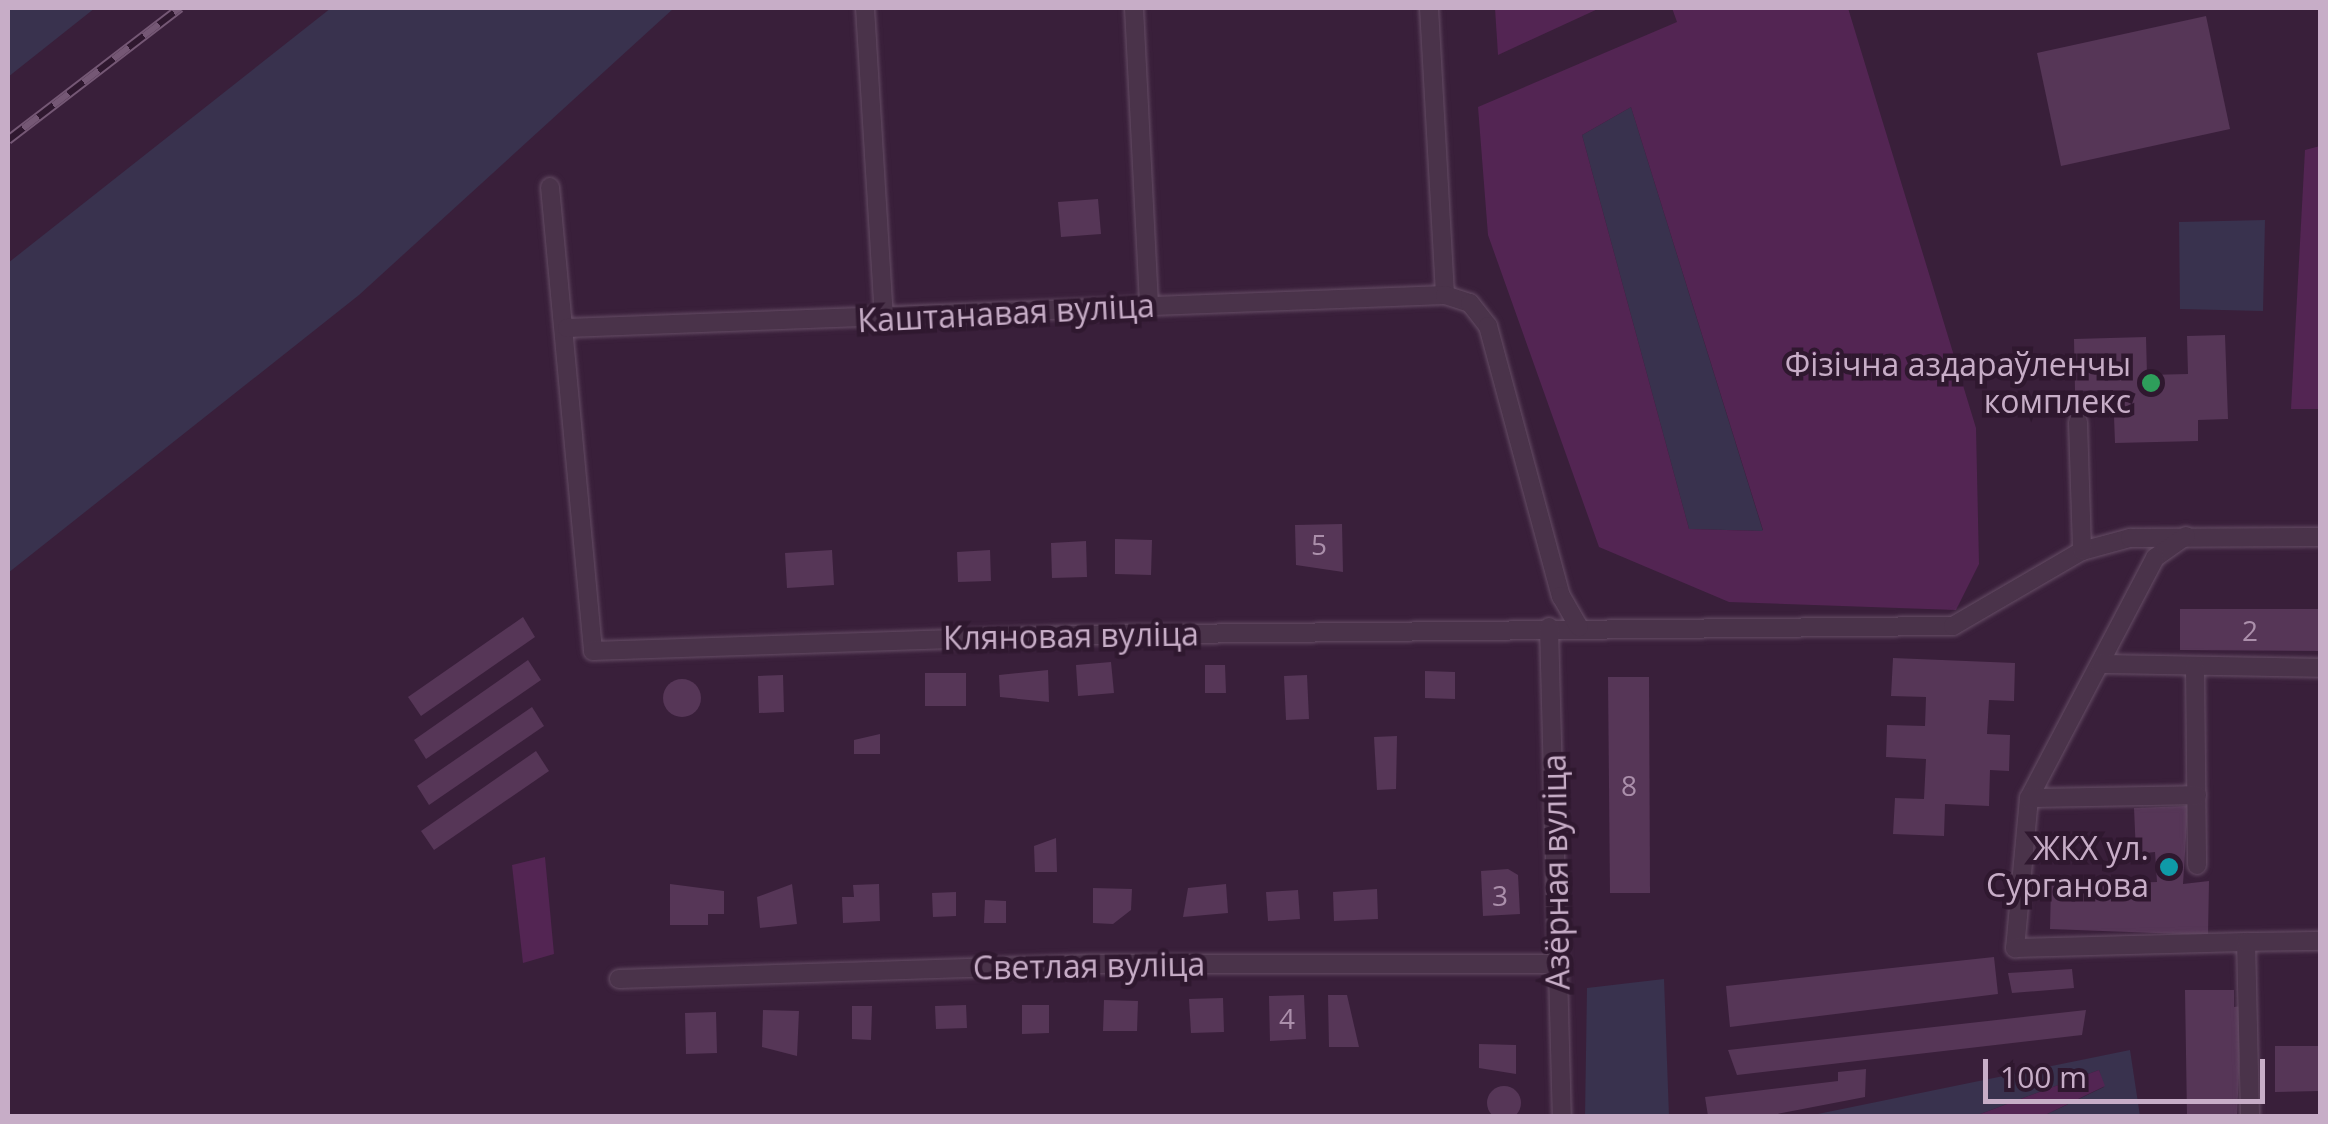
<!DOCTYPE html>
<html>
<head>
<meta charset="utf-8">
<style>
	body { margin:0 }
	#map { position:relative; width:2328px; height:1124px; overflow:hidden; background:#391f3a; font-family:"Open Sans",sans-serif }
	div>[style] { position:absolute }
	.green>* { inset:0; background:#39324e }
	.water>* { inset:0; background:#532553 }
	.building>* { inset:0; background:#563657 }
	.round { border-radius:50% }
	.roads { filter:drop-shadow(0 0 2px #654d65) drop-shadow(0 0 2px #654d65) }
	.street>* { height:18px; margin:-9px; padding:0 9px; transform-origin:9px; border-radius:9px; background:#4a334a }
	.rail>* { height:10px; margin-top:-5px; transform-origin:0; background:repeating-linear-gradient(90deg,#2f182f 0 19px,#755875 0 38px); box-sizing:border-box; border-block:2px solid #755875 }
	.dots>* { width:28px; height:28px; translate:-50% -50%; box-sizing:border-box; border:5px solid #2f182f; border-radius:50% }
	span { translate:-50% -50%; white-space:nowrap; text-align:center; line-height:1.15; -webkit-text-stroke:9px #2f182f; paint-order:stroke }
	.number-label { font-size:28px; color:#ab8fab }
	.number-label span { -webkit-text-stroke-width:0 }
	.street-label { font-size:32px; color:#c7adc7 }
	.poi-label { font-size:32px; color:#c7adc7 }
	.right { translate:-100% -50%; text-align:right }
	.frame { position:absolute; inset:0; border:10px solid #c7adc7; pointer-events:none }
	.scale { position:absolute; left:1983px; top:1059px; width:282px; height:45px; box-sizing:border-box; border:5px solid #c7adc7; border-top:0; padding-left:12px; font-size:30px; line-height:35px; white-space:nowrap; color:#c7adc7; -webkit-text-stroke:8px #2f182f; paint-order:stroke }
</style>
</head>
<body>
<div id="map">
	<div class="green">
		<div style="clip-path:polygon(8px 8px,95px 8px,8px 77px)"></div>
		<div style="clip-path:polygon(331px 8px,674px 8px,359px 295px,8px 573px,8px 263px)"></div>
		<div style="clip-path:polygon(1631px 107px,1763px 531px,1689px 529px,1582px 135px)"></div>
		<div style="clip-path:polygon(2265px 220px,2263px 311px,2180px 309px,2179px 222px)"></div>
		<div style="clip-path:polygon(1664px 979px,1669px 1116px,1585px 1116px,1587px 988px)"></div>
		<div style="clip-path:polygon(2130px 1050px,2140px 1116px,2043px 1116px,2104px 1087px,2099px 1070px,1975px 1116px,1808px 1116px)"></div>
	</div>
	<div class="water">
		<div style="clip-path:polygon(1495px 8px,1600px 8px,1498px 55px)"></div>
		<div style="clip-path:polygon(evenodd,1672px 8px,1848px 8px,1976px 428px,1979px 564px,1956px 610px,1729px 602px,1599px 547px,1488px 235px,1478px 107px,1677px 22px,1672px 8px,1631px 107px,1763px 530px,1762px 531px,1689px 529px,1582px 135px,1631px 107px)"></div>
		<div style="clip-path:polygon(2320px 146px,2320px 409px,2291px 409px,2305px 150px)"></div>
		<div style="clip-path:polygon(545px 857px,554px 954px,523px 963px,512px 865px)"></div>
		<div style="clip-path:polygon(2099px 1070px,2105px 1086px,2043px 1116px,1975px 1116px)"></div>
	</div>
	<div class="building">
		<div style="clip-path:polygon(2206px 16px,2230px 129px,2061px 166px,2037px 53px)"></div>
		<div style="clip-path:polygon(1098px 199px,1101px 234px,1061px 237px,1058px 202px)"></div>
		<div style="clip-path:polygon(2225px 335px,2228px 419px,2198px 420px,2198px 441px,2115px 443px,2113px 390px,2075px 391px,2074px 339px,2146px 337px,2147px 375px,2188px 374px,2187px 336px)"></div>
		<div style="clip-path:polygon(1342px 524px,1343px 572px,1296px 565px,1295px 525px)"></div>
		<div style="clip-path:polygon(1115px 539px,1152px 540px,1151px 575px,1115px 574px)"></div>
		<div style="clip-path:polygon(1086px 541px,1087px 577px,1052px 578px,1051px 543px)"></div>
		<div style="clip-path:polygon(832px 550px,834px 585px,787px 588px,785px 553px)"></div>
		<div style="clip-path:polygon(990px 550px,991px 581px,958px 582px,957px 552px)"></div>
		<div style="clip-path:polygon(2180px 609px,2320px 609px,2320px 651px,2180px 650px)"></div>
		<div style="clip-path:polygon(523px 617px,535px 637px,421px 716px,408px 697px)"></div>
		<div style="clip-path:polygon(1893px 658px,2015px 663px,2014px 701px,1989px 700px,1987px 734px,2010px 735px,2009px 771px,1990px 770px,1989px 806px,1945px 804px,1944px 836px,1893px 834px,1895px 798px,1924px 799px,1926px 759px,1886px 757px,1887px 725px,1925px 726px,1926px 697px,1891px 696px)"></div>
		<div style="clip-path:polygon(528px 660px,541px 680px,426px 759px,414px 740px)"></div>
		<div style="clip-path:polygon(1111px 662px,1114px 693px,1078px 696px,1076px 665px)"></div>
		<div style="clip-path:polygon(1205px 665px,1225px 665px,1226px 693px,1205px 693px)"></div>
		<div style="clip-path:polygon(1048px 670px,1049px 702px,1000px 697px,999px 675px)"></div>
		<div style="clip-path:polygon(1425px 671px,1455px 672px,1455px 699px,1425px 698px)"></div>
		<div style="clip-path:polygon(925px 673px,966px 673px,966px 706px,925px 706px)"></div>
		<div style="clip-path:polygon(783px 675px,784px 712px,759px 713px,758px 676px)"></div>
		<div style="clip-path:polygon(1307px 675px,1309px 719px,1286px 720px,1284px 676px)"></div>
		<div style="clip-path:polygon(1608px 677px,1649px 677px,1650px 893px,1610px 893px)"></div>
		<div class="round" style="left:663px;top:679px;width:38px;height:38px"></div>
		<div style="clip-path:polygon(532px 707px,544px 726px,429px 805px,417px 786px)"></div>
		<div style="clip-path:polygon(880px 734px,880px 754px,854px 754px,854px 740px)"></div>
		<div style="clip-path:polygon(1397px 736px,1396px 789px,1377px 790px,1374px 737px)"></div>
		<div style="clip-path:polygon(536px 751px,549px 771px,434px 850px,421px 831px)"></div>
		<div style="clip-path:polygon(2188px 806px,2183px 884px,2209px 881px,2208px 935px,2050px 929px,2051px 885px,2157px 882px,2155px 852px,2136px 854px,2134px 808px)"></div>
		<div style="clip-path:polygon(1056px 838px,1057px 872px,1035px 872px,1034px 846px)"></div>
		<div style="clip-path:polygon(1508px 869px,1518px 875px,1520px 914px,1483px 916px,1481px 871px)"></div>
		<div style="clip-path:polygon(670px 884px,724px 891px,724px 914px,708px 914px,708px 925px,670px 925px)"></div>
		<div style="clip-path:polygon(792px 884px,797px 924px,760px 928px,757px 897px)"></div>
		<div style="clip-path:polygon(879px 884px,880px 921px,843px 923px,842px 897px,854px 897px,853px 885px)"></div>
		<div style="clip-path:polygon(1226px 884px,1228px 913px,1183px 917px,1188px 888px)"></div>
		<div style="clip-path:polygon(1093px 888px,1132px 889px,1131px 910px,1113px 924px,1093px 923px)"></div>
		<div style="clip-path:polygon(1377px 889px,1378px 919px,1334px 921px,1333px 892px)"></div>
		<div style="clip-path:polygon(1298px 890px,1300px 919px,1268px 921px,1266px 892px)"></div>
		<div style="clip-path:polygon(956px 892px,956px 916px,933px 917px,932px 893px)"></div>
		<div style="clip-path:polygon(985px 900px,1006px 901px,1006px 923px,984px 923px)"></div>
		<div style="clip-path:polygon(1994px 957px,1998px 994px,1730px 1027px,1726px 986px)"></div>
		<div style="clip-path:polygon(2072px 969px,2074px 988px,2012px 993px,2008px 973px)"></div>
		<div style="clip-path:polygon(2185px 990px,2234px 990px,2234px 1007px,2242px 1006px,2237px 1116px,2187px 1116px)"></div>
		<div style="clip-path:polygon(1304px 995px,1306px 1039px,1270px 1041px,1269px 996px)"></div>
		<div style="clip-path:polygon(1328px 995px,1347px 995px,1359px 1047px,1329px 1047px)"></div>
		<div style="clip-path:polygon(1223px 998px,1224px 1032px,1191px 1033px,1189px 999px)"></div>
		<div style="clip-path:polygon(1104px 1000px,1138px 1001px,1137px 1031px,1103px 1031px)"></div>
		<div style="clip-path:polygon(966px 1005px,967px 1028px,936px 1029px,935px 1006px)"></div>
		<div style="clip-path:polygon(1022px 1005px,1049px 1005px,1049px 1033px,1022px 1034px)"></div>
		<div style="clip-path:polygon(852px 1006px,872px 1006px,871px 1040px,852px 1039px)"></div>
		<div style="clip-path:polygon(763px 1010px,799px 1011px,797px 1056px,762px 1047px)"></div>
		<div style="clip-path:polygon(2086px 1010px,2082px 1035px,1737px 1075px,1728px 1050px)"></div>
		<div style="clip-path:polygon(716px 1012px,717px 1053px,686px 1054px,685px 1013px)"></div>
		<div style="clip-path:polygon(1479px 1044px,1516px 1045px,1516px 1074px,1479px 1068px)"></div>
		<div style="clip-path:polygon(2275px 1046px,2320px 1046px,2320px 1091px,2275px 1092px)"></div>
		<div style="clip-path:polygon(1866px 1069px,1865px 1097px,1767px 1116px,1708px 1116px,1705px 1097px,1838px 1081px,1838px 1072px)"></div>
		<div class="round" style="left:1487px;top:1086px;width:34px;height:34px"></div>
	</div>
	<div class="roads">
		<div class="street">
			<div style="left:865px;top:8px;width:312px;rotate:86.5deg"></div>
			<div style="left:1134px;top:8px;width:298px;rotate:87.1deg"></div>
			<div style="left:1429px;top:8px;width:287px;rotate:86.8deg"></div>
			<div style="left:550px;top:187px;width:466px;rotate:84.7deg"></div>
			<div style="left:593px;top:651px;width:480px;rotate:-1.9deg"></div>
			<div style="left:1073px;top:635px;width:880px;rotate:-0.59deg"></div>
			<div style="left:1953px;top:626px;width:149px;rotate:-30.2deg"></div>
			<div style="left:2082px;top:551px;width:50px;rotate:-15.2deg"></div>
			<div style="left:2130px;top:538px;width:190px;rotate:-0.3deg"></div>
			<div style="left:567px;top:328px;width:879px;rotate:-2.15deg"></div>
			<div style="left:1445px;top:295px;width:26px;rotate:18deg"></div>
			<div style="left:1470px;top:303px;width:29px;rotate:52deg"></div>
			<div style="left:1488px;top:326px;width:280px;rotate:74.9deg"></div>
			<div style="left:1561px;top:596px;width:36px;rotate:60deg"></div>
			<div style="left:2078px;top:422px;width:129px;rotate:88.2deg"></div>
			<div style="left:2186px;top:536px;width:38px;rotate:145deg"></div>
			<div style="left:2155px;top:558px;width:271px;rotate:117.7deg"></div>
			<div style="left:2029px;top:798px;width:151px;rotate:95.3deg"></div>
			<div style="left:2015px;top:948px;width:231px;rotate:-1.5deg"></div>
			<div style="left:1549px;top:627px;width:489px;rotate:88.5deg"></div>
			<div style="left:2100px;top:664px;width:220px;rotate:1deg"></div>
			<div style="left:2195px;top:667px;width:198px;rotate:89.4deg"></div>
			<div style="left:2029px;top:798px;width:168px;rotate:-1deg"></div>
			<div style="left:619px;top:979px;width:468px;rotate:-1.8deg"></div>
			<div style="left:1087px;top:964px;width:472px"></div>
			<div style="left:2250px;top:1116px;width:174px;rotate:-91.3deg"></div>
			<div style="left:2246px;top:942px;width:74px;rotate:-0.8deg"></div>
		</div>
	</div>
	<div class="rail">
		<div style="left:8px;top:140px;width:217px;rotate:-37.5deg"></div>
	</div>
	<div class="dots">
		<div style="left:2151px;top:383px;background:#2e9e5b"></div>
		<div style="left:2169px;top:867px;background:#0f9aa8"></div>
	</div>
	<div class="number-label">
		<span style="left:1319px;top:544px">5</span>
		<span style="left:2250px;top:630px">2</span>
		<span style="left:1629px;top:785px">8</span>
		<span style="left:1500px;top:895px">3</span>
		<span style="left:1287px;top:1018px">4</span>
	</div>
	<div class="street-label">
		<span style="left:1006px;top:313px;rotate:-3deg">Каштанавая вуліца</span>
		<span style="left:1071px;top:636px;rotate:-1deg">Кляновая вуліца</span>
		<span style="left:1556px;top:872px;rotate:-91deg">Азёрная вуліца</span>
		<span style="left:1089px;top:966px;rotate:-1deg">Светлая вуліца</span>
	</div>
	<div class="poi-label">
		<span class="right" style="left:2131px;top:383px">Фізічна аздараўленчы<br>комплекс</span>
		<span class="right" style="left:2149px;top:867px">ЖКХ ул.<br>Сурганова</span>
	</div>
	<div class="frame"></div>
	<div class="scale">100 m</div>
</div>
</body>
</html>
